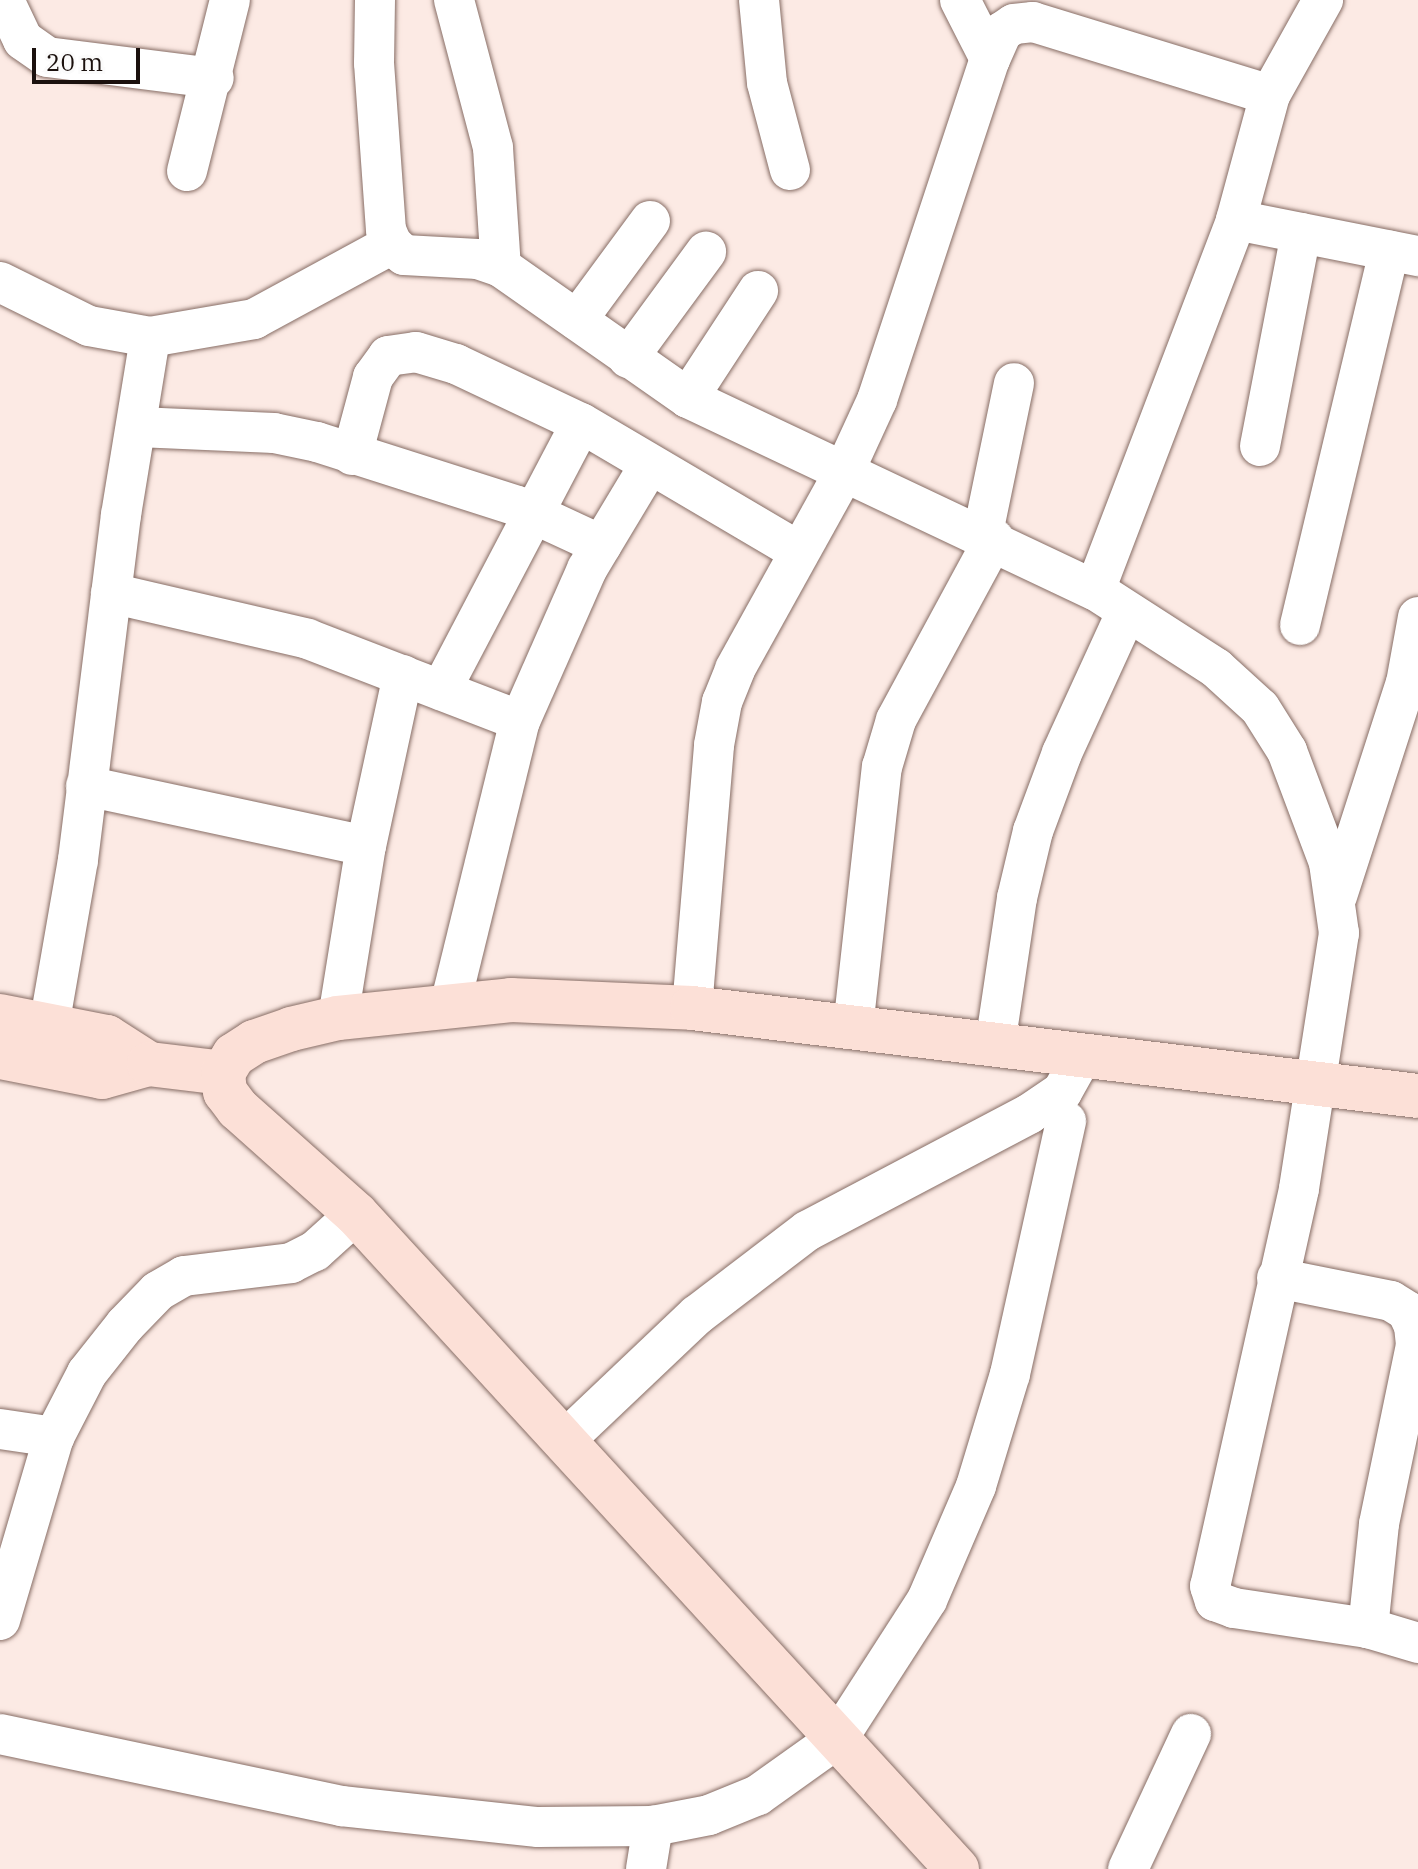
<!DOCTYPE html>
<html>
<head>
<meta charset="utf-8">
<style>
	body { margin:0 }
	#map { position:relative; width:1418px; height:1869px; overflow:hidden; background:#fceae4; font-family:"IBM Plex Serif",serif }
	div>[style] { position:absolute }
	.roads { filter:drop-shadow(0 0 2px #876d65) drop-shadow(0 0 2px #876d65) }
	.street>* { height:40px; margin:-20px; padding:0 20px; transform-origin:20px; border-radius:20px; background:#fff }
	.secondary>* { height:44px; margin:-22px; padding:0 22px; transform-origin:22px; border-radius:22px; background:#fce0d7 }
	span { translate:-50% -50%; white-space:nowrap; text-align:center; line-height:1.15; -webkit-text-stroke:6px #fbfbfb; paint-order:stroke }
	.scale { position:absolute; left:32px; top:48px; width:108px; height:36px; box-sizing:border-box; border:4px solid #1b110e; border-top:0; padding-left:10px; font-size:24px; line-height:28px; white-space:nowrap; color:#1b110e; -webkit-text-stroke:6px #fbfbfb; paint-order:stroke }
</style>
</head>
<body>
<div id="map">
	<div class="roads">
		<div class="street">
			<div style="left:4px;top:0;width:44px;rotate:64.6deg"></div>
			<div style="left:23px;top:40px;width:29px;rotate:35deg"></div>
			<div style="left:47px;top:57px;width:168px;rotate:7.2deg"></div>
			<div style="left:375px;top:0;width:63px;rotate:90.9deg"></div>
			<div style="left:374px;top:63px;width:167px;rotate:85.9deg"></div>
			<div style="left:386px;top:230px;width:15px;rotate:67deg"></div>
			<div style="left:392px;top:244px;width:16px;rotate:43deg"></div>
			<div style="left:404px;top:255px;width:74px;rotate:3.1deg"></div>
			<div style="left:478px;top:259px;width:24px;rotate:19deg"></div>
			<div style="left:501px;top:267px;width:228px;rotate:35deg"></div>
			<div style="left:688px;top:398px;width:450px;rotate:25.3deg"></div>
			<div style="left:1095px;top:590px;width:144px;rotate:32.8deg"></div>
			<div style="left:1216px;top:668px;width:59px;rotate:42.3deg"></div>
			<div style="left:1260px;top:708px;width:51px;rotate:57.9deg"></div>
			<div style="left:1287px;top:751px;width:120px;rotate:69.4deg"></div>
			<div style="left:1329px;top:863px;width:71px;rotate:81.9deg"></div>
			<div style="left:1339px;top:933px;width:259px;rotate:98.9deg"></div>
			<div style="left:1299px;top:1189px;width:407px;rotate:102.6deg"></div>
			<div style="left:1210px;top:1586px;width:16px;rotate:72deg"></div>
			<div style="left:1215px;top:1601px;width:20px;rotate:20deg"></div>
			<div style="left:1234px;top:1608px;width:135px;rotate:8.5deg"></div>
			<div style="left:1368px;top:1628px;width:52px;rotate:16.7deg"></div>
			<div style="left:454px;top:0;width:153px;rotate:75.2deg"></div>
			<div style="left:493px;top:148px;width:119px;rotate:86.2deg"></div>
			<div style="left:759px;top:0;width:83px;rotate:84.5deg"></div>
			<div style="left:767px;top:83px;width:90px;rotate:75.2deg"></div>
			<div style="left:990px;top:59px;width:30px;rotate:-66deg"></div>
			<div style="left:1002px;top:32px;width:14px;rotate:-34deg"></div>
			<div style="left:1014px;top:24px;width:19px;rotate:-6deg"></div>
			<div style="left:1033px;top:22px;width:248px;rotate:17.1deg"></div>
			<div style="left:187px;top:171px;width:176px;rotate:-75.9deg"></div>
			<div style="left:1236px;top:220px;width:186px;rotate:11.2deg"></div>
			<div style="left:0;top:282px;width:99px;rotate:26.3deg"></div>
			<div style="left:89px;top:326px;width:62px;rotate:10.2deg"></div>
			<div style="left:150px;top:337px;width:106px;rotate:-9.8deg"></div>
			<div style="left:254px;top:319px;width:157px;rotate:-28.5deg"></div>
			<div style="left:577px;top:320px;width:123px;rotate:-53.6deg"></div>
			<div style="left:628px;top:358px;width:132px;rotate:-53.7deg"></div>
			<div style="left:688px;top:398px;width:128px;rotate:-56.8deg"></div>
			<div style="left:138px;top:427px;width:136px;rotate:2.5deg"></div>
			<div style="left:274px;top:433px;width:44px;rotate:11.8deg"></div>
			<div style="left:317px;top:442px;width:210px;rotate:17.7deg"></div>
			<div style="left:517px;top:506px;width:93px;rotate:24.9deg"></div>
			<div style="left:1260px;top:446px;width:217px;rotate:-79.1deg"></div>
			<div style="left:352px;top:455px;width:81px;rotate:-74.9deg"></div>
			<div style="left:373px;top:377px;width:26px;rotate:-54deg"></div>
			<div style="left:388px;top:356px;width:28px;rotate:-8deg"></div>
			<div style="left:416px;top:352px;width:42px;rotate:16.7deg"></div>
			<div style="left:456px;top:364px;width:138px;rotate:25.3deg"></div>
			<div style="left:581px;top:423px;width:252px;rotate:30.5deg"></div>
			<div style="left:983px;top:533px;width:153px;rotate:-78.3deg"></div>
			<div style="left:1095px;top:590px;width:396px;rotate:-69.1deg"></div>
			<div style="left:1236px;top:220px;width:130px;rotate:-74.8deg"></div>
			<div style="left:1270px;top:95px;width:109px;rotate:-60.8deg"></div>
			<div style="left:111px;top:593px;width:202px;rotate:13.1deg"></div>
			<div style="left:308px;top:639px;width:227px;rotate:21.1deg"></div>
			<div style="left:1300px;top:625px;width:385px;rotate:-76.6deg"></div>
			<div style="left:441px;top:690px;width:301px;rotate:-62.3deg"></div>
			<div style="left:86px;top:786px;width:286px;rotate:12.1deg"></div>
			<div style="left:1337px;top:896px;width:224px;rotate:-72.1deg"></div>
			<div style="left:1406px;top:683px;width:67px;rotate:-79.7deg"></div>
			<div style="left:450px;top:1005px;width:292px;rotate:-76.2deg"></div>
			<div style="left:520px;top:721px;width:166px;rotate:-66.2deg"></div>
			<div style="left:587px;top:569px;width:120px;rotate:-59deg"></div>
			<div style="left:692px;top:1008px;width:264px;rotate:-85.2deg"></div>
			<div style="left:714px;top:745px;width:44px;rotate:-79.5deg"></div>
			<div style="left:722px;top:702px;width:35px;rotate:-68deg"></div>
			<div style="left:735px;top:669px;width:223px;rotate:-61deg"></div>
			<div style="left:843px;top:474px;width:81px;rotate:-65.3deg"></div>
			<div style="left:877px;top:400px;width:359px;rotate:-71.7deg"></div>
			<div style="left:990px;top:59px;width:66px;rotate:-117deg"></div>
			<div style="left:338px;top:1018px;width:174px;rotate:-80.8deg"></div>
			<div style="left:366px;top:846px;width:175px;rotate:-77.8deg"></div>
			<div style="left:49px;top:1026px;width:169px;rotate:-80.1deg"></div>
			<div style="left:78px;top:860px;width:348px;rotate:-82.9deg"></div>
			<div style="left:121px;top:515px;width:180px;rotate:-80.7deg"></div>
			<div style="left:853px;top:1028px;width:263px;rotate:-83.7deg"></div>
			<div style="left:882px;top:767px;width:49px;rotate:-73.4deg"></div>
			<div style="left:896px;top:720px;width:206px;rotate:-61.6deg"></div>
			<div style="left:995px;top:1045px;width:149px;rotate:-81.5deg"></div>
			<div style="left:1017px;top:898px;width:69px;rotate:-76.6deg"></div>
			<div style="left:1033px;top:831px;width:83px;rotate:-69.6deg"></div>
			<div style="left:1062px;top:753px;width:154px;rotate:-65.4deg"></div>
			<div style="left:1277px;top:1278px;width:116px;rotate:11.4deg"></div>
			<div style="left:1391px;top:1301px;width:19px;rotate:32deg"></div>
			<div style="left:1407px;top:1311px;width:17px;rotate:65deg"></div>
			<div style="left:1414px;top:1326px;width:19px;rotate:84deg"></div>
			<div style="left:1416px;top:1345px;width:183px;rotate:101.7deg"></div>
			<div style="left:1379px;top:1524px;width:105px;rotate:96deg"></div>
			<div style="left:0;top:1429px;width:55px;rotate:8.4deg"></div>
			<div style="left:564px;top:1441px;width:183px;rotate:-43.5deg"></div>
			<div style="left:697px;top:1315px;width:138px;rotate:-37.4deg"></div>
			<div style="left:807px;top:1231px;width:251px;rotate:-27.8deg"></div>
			<div style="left:1029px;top:1114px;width:40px;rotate:-34deg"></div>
			<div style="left:1062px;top:1092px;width:41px;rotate:-60.9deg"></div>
			<div style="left:0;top:1620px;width:191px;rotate:-73.6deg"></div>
			<div style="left:54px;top:1437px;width:72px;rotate:-62.7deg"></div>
			<div style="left:87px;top:1373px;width:61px;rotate:-51.6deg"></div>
			<div style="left:125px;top:1325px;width:47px;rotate:-45.9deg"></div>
			<div style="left:158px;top:1291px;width:30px;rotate:-30deg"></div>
			<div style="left:184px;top:1276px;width:108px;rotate:-6.9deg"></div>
			<div style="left:291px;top:1263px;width:27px;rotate:-27deg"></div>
			<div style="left:315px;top:1251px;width:55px;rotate:-42.1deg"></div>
			<div style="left:0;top:1734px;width:349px;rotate:11.9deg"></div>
			<div style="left:341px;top:1806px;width:198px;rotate:6.1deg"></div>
			<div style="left:538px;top:1827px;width:115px;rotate:-0.5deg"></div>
			<div style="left:653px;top:1826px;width:57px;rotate:-11.1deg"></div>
			<div style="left:709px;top:1815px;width:53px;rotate:-22.2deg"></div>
			<div style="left:758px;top:1795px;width:98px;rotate:-35.5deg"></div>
			<div style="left:838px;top:1738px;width:164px;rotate:-57.2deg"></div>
			<div style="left:927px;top:1600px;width:124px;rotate:-66.7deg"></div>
			<div style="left:976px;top:1486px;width:117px;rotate:-73.1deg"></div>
			<div style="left:1010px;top:1374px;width:259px;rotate:-77.5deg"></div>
			<div style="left:646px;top:1869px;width:44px;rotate:-80.8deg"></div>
			<div style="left:1128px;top:1869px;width:149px;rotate:-65deg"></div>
		</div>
		<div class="secondary">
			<div style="left:0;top:1016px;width:109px;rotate:11.1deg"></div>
			<div style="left:107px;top:1037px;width:50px;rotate:32.7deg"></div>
			<div style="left:0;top:1057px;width:104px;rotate:11.1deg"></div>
			<div style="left:102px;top:1077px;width:49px;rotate:-15.5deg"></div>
			<div style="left:149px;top:1064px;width:75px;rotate:6.9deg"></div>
			<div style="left:957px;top:1869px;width:889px;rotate:-132.54deg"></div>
			<div style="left:356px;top:1214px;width:158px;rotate:-138.3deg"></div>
			<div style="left:238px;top:1109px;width:21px;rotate:-127deg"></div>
			<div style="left:225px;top:1092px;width:19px;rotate:-96deg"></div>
			<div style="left:223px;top:1073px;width:21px;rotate:-59deg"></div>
			<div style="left:234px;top:1055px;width:24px;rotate:-33deg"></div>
			<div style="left:254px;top:1042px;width:39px;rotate:-19deg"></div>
			<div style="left:291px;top:1029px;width:48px;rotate:-13.2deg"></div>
			<div style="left:338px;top:1018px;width:174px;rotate:-5.9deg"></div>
			<div style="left:511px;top:1000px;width:181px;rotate:2.5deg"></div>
			<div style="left:692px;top:1008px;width:731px;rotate:6.91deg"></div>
		</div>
	</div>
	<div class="scale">20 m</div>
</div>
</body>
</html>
